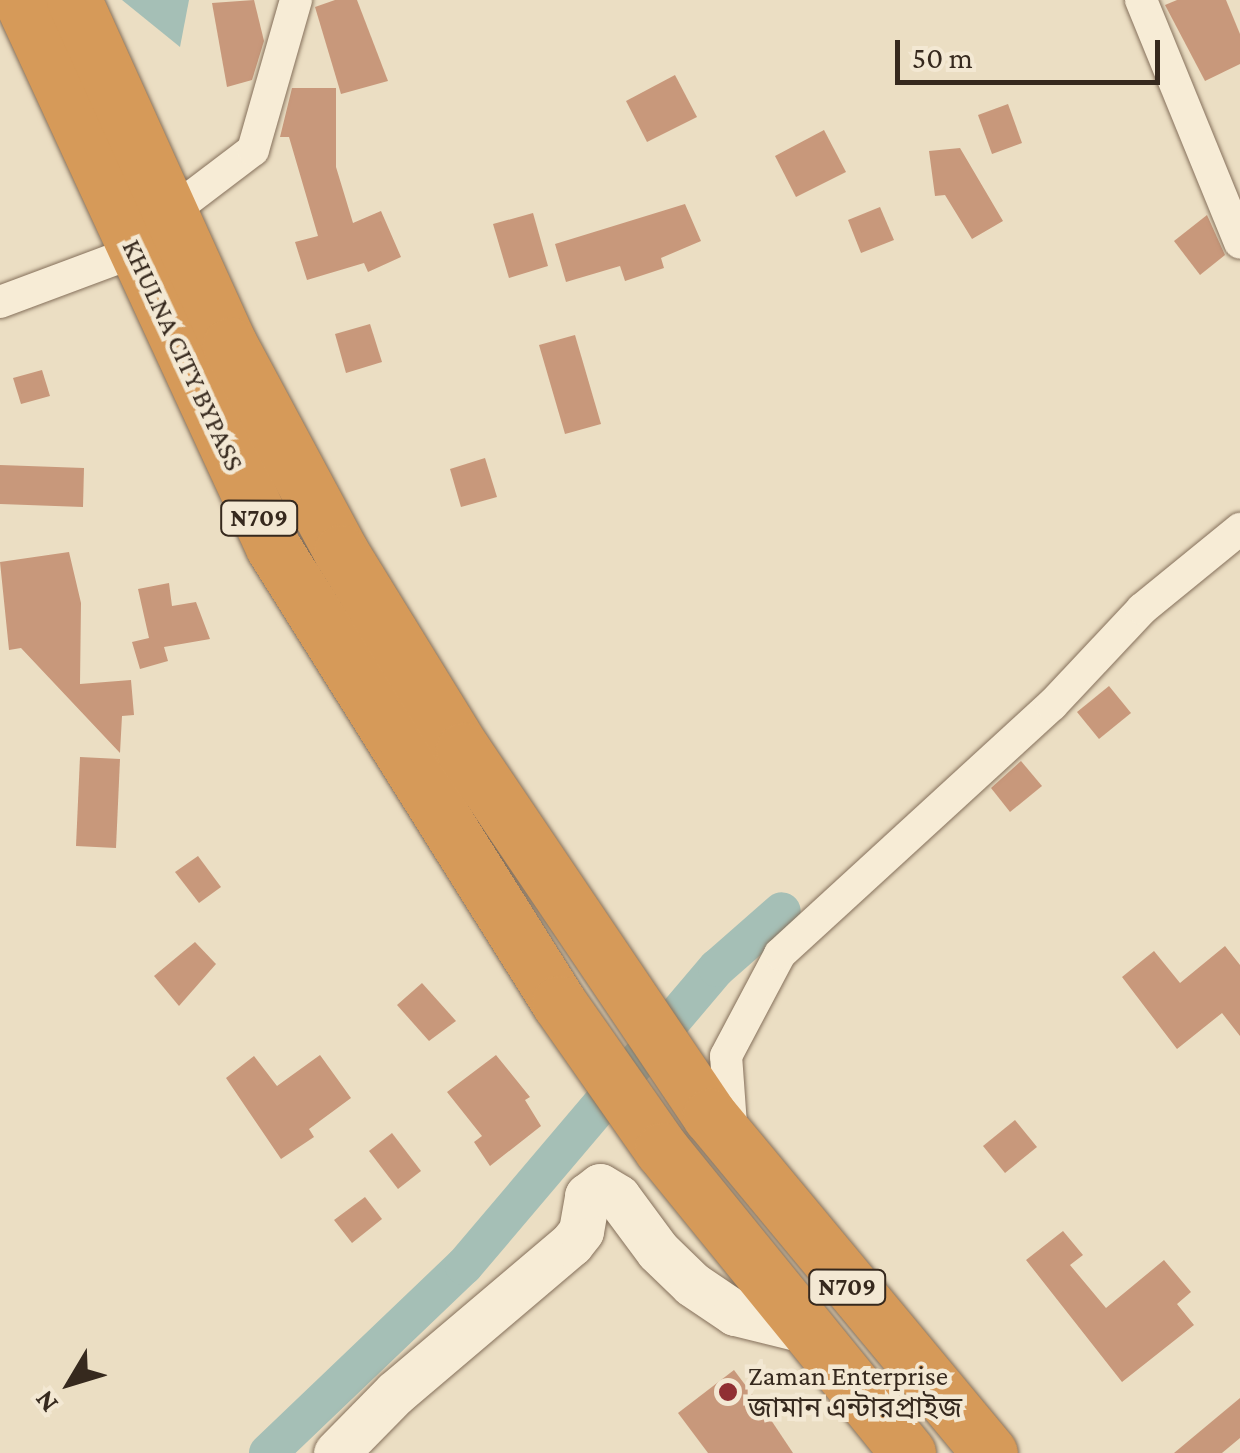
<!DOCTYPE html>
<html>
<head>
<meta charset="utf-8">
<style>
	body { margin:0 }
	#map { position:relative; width:1240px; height:1453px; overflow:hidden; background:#ebdec3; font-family:"Crimson Pro","Noto Sans Bengali",serif }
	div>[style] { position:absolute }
	.water>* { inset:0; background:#a5bfb6 }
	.canal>* { height:38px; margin:-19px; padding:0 19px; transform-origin:19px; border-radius:19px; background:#a5bfb6 }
	.building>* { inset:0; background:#c8987b }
	.roads { filter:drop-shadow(0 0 2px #85705b) drop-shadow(0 0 2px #85705b) }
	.street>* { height:32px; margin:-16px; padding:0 16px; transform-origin:16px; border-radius:16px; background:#f7ecd6 }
	.secondary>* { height:45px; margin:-22.5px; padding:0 22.5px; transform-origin:22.5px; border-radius:22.5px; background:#f7ecd6 }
	.highway>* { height:55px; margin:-27.5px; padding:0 27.5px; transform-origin:27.5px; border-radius:27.5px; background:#d69a59 }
	.dots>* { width:28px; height:28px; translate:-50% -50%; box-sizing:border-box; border:5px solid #f3e8d3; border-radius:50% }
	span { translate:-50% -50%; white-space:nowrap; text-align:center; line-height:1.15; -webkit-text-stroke:9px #f3e8d3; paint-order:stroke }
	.shield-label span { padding:2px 8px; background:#f3e8d3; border:2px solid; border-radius:8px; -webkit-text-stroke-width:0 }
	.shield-label { font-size:25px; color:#36291e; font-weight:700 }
	.street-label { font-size:28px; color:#36291e }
	.poi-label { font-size:28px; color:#36291e }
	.left { translate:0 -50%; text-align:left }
	.north { position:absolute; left:20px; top:1333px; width:100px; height:100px; -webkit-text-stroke:8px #f3e8d3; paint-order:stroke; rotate:232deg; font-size:28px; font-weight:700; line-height:40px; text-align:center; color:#36291e }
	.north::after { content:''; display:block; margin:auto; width:35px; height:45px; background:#36291e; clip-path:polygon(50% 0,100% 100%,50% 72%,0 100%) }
	.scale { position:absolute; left:895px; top:40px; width:265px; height:45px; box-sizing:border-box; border:5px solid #36291e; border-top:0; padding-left:12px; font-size:30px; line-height:35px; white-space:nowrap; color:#36291e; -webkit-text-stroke:8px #f3e8d3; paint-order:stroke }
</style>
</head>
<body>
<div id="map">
	<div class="water">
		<div style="clip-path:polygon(122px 0,189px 0,180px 47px)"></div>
	</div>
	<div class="canal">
		<div style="left:268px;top:1453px;width:271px;rotate:-43.7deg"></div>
		<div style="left:464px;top:1266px;width:391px;rotate:-49.7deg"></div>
		<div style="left:717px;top:968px;width:86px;rotate:-41.2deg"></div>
	</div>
	<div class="building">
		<div style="clip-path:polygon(254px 0,264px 41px,252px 80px,227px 87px,212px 3px)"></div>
		<div style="clip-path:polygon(335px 0,357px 0,388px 81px,341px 94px,315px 7px)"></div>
		<div style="clip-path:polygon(1177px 0,1226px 0,1240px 34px,1240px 64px,1205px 81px,1165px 5px)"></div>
		<div style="clip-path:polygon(675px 75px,697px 117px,647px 142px,626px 101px)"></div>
		<div style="clip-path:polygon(292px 88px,336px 88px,336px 167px,353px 223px,381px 211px,401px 257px,368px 272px,364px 263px,307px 280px,295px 242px,318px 236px,289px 137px,280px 137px)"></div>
		<div style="clip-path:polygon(1008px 104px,1022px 143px,992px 154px,978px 115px)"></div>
		<div style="clip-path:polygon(824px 130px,846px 172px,796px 197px,775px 156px)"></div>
		<div style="clip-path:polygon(960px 148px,1003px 221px,972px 239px,945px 195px,935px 196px,929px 151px)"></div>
		<div style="clip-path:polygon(685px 204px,701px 241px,661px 258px,664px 268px,625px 281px,620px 266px,566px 282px,555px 244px)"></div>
		<div style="clip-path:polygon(880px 207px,894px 240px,861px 253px,848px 220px)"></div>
		<div style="clip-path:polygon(533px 213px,548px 266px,509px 278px,493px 224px)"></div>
		<div style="clip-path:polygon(1207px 215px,1225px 255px,1200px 275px,1174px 241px)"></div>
		<div style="clip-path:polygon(370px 324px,382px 362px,346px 373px,335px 334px)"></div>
		<div style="clip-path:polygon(575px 335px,601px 424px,565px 434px,539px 345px)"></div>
		<div style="clip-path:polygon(42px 370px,50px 396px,21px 404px,13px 378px)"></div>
		<div style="clip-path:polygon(485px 458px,497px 497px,461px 507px,450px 469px)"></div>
		<div style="clip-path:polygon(0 465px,84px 468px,83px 507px,0 504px)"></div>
		<div style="clip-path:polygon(69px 552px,81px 603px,80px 684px,131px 680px,134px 715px,122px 716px,120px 753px,21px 648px,9px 650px,0 562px)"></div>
		<div style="clip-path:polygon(169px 583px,172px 606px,196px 602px,210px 639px,164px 647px,168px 661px,140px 669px,132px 642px,149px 638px,138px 589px)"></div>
		<div style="clip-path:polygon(1109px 686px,1131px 713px,1099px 739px,1077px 712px)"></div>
		<div style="clip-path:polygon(80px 757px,120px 759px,116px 848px,76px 846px)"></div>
		<div style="clip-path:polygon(1021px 761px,1042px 786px,1010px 812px,991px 788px)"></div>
		<div style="clip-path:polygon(198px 856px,221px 887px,199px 903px,175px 872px)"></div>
		<div style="clip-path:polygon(195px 942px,216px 964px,179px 1006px,154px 976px)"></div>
		<div style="clip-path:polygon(1225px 946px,1240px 965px,1240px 1036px,1222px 1013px,1177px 1049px,1122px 977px,1154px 951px,1180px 983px)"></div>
		<div style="clip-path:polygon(422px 983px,456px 1021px,429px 1041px,397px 1005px)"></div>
		<div style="clip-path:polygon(320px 1055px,351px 1098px,309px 1129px,314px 1137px,281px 1159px,226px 1078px,254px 1056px,277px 1086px)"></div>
		<div style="clip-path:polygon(496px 1055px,530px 1097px,525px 1100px,541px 1126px,490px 1166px,474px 1142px,482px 1136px,447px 1092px)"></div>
		<div style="clip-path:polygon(1015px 1120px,1037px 1147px,1005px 1173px,983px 1146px)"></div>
		<div style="clip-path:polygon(392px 1133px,421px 1171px,398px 1189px,369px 1151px)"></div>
		<div style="clip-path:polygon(365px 1197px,382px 1219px,352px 1243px,334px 1220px)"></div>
		<div style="clip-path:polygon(1063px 1231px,1083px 1255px,1070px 1265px,1106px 1308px,1164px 1260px,1191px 1292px,1177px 1304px,1194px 1325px,1122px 1382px,1026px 1260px)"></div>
		<div style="clip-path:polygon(734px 1370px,767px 1414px,793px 1453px,708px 1453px,678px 1413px)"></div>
		<div style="clip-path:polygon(1240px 1398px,1240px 1438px,1222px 1453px,1174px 1453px)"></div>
	</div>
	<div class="roads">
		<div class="street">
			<div style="left:1141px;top:0;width:262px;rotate:67.8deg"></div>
			<div style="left:170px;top:213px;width:104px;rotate:-37.2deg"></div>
			<div style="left:253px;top:150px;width:156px;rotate:-74deg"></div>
			<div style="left:0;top:302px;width:143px;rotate:-20.5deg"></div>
			<div style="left:732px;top:1139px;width:83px;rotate:-94.1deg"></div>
			<div style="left:726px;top:1056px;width:115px;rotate:-62.1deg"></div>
			<div style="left:780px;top:954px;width:369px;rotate:-42.5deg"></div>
			<div style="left:1052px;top:705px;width:132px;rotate:-46.8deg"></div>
			<div style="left:1142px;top:609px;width:127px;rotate:-39.2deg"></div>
		</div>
		<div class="secondary">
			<div style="left:336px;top:1453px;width:84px;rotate:-45.5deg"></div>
			<div style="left:395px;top:1393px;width:231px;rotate:-40.3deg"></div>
			<div style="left:571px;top:1244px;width:16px;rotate:-52deg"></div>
			<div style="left:581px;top:1231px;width:36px;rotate:-80deg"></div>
			<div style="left:587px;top:1196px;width:16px;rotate:-38deg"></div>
			<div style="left:600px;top:1186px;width:21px;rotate:31deg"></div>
			<div style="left:618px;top:1197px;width:67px;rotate:53.5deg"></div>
			<div style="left:658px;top:1251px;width:47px;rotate:44.1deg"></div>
			<div style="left:692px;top:1284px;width:52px;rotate:34deg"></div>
			<div style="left:735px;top:1313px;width:71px;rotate:13.8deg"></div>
		</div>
		<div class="highway">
			<div style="left:21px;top:0;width:602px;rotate:65.26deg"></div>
			<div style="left:273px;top:547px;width:538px;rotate:57.9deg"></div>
			<div style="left:559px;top:1003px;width:179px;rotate:55deg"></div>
			<div style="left:662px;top:1150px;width:390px;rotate:50.9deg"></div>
			<div style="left:74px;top:0;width:379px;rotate:65.7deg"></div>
			<div style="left:230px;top:345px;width:235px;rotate:61.8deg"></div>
			<div style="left:341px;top:552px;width:233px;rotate:58.4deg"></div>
			<div style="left:463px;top:750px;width:442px;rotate:56deg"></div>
			<div style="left:710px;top:1116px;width:438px;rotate:50.3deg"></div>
		</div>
	</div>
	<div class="dots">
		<div style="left:728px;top:1392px;background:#902f33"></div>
	</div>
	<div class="shield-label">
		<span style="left:259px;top:518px">N709</span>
		<span style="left:847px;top:1287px">N709</span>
	</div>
	<div class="street-label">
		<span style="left:183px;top:355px;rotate:65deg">KHULNA CITY BYPASS</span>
	</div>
	<div class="poi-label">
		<span class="left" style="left:748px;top:1392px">Zaman Enterprise<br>জামান এন্টারপ্রাইজ</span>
	</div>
	<div class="north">N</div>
	<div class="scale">50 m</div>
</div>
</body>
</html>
